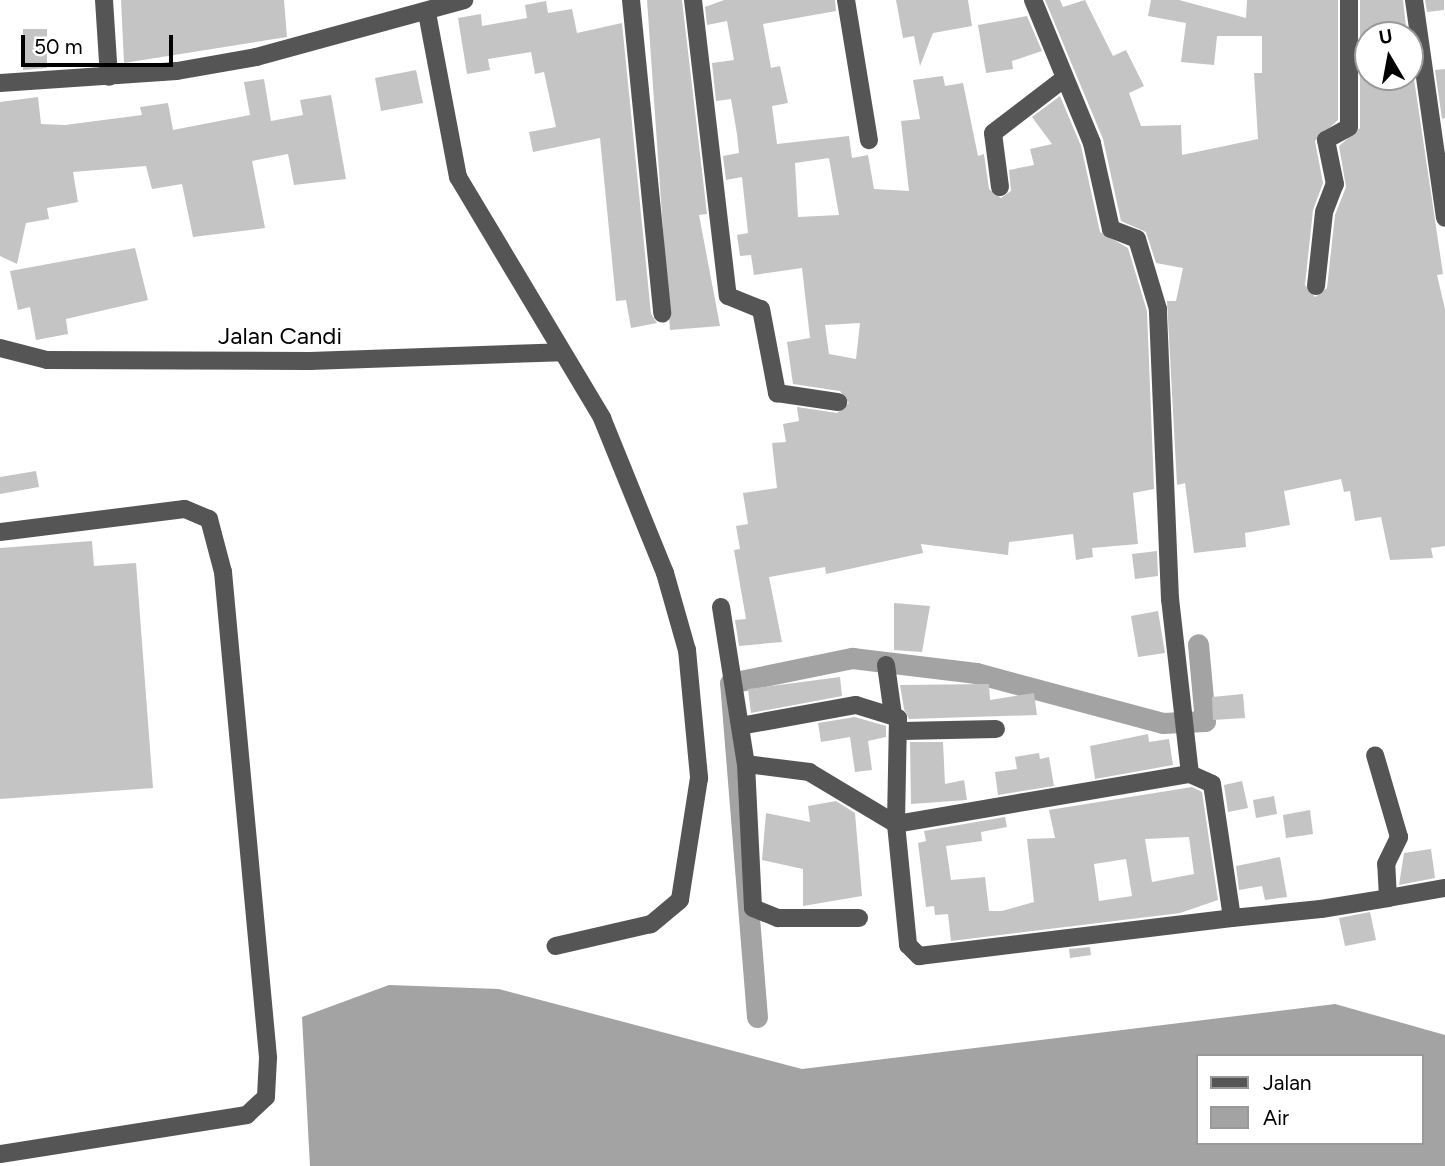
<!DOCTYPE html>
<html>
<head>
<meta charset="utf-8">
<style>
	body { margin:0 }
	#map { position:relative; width:1445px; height:1166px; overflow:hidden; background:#fff; font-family:Figtree,sans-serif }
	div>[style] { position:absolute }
	.water>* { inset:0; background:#a3a3a3 }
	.canal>* { height:21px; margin:-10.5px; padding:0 10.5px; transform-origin:10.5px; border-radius:10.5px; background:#a3a3a3 }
	.building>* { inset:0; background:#c4c4c4 }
	.minor>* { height:18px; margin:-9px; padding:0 9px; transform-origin:9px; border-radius:9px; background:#555 }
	span { translate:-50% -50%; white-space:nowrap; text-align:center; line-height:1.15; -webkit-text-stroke:7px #fff; paint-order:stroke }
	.street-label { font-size:24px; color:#000 }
	.legend { position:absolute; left:1196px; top:1054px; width:228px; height:91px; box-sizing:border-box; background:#fff; border:2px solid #999; margin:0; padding:9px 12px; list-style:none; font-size:21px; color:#000 }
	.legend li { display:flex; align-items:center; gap:14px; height:35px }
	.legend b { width:35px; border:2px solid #999 }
	.north { position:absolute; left:1354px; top:21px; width:70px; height:70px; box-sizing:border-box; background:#fff; border:2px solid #999; border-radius:50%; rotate:350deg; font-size:19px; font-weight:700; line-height:28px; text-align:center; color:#000 }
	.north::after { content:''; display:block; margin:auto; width:24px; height:32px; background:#000; clip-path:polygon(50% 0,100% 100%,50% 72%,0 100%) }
	.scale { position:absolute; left:21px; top:35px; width:152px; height:32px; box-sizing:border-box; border:4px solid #000; border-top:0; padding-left:9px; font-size:21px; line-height:24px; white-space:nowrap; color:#000; -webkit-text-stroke:5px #fff; paint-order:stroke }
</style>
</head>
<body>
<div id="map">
	<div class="water">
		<div style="clip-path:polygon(evenodd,389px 985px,499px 989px,802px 1069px,1335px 1004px,1445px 1035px,1445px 1166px,310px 1166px,302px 1017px,389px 985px,1198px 1056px,1422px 1056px,1422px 1143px,1198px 1143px,1198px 1056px)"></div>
	</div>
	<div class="canal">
		<div style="left:757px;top:1017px;width:335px;rotate:-94.6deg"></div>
		<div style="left:730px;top:683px;width:125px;rotate:-11.6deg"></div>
		<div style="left:852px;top:658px;width:125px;rotate:6.9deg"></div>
		<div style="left:976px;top:673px;width:193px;rotate:15deg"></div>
		<div style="left:1162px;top:723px;width:43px;rotate:-2.7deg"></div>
		<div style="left:1205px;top:721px;width:77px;rotate:-95.2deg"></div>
	</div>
	<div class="building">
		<div style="clip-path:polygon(121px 0,284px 0,287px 37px,124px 63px)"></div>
		<div style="clip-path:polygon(647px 0,682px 0,707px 214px,699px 215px,720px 326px,670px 330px)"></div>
		<div style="clip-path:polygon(evenodd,724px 0,835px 0,836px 11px,763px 24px,771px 68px,780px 66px,788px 103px,772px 106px,777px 144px,849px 136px,852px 158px,868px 155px,874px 189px,909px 191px,901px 121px,920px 119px,913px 80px,943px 76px,945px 86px,963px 83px,978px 156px,984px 154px,989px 189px,1001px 198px,1011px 191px,1009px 170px,1034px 165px,1030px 149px,1052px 144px,1032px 117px,1060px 96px,1081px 146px,1100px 232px,1128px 248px,1147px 311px,1154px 489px,1133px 493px,1138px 544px,1092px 548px,1093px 557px,1076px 560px,1073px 534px,1009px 542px,1008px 555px,921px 544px,923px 553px,826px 574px,825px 567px,769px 577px,782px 642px,739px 646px,735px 620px,746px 619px,734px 550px,740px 549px,736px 526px,748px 524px,743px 493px,777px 488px,772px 443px,786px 442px,783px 424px,799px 421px,797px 407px,837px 413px,849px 403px,840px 391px,793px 384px,787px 342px,810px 338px,802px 268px,754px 275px,751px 255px,740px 256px,737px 235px,748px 233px,742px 177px,726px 180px,723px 156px,739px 153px,737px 134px,731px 99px,716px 101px,712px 63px,734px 60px,727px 21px,707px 25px,705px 7px,724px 0,829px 158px,839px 215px,798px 217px,795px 163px,829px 158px,724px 0,860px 323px,856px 359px,829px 354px,825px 325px,860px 323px)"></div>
		<div style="clip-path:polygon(896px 0,968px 0,972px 26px,933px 33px,920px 66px,914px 36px,903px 38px)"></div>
		<div style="clip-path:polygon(1045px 0,1060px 0,1063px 7px,1085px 0,1113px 56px,1126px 50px,1144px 86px,1129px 93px,1141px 126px,1181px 125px,1182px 155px,1258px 139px,1254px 73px,1262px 73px,1262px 36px,1217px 36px,1214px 65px,1181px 62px,1186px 23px,1148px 16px,1151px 0,1179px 0,1246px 18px,1247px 0,1338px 0,1338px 120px,1315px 141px,1323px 183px,1313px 210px,1305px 285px,1315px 297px,1327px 288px,1335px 215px,1346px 187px,1339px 146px,1360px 128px,1360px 0,1403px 0,1407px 35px,1368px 35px,1368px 77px,1413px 72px,1443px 274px,1437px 275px,1445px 309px,1445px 546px,1431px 548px,1433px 558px,1390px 560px,1381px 517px,1355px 521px,1350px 491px,1344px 492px,1341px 479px,1284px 491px,1290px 525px,1245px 533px,1246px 547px,1194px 553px,1185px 483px,1177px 485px,1167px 301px,1176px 301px,1183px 268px,1156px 263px,1146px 232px,1121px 221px,1103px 139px)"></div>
		<div style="clip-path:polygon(1425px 0,1444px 0,1444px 10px,1427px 12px)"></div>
		<div style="clip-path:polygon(546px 1px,548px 13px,572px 9px,577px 33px,622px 23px,651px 314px,657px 323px,631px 328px,626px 300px,616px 301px,600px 138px,533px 152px,529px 132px,556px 127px,544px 72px,535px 74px,531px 52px,488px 59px,490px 70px,467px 74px,458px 18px,481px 14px,482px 26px,527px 18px,525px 5px)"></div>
		<div style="clip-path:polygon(1027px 16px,1042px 51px,1012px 61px,1013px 69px,986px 73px,978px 25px)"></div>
		<div style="clip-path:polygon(23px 29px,47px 29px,47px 68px,23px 70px)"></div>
		<div style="clip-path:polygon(1445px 69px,1445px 118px,1442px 119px,1435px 70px)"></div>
		<div style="clip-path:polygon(416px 70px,423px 103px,381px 111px,375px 78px)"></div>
		<div style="clip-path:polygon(264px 79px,271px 121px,303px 115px,300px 100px,331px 95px,346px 179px,294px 185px,288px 154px,252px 161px,265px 228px,193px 237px,182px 184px,152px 189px,146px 166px,73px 172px,78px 202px,47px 208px,49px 219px,26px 223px,17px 264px,0 256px,0 102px,38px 97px,41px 124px,65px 125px,142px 115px,140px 107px,168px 103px,173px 130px,250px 115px,244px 82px)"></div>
		<div style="clip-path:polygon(135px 248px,148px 300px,66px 319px,68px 334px,36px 340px,30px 307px,18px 310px,10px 271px)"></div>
		<div style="clip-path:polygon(36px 471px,39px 487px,0 494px,0 477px)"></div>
		<div style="clip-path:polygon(92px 541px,94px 566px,136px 563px,153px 788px,0 799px,0 548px)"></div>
		<div style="clip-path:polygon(1157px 551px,1158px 576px,1135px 579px,1132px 554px)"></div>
		<div style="clip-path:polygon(894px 603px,930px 606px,922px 652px,894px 650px)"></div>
		<div style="clip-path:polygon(1158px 611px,1165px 653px,1138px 657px,1131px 616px)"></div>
		<div style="clip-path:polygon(840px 677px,842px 696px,751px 713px,748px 689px)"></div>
		<div style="clip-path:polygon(989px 684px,990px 700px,1034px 693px,1037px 715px,909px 719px,904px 709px,900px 685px)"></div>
		<div style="clip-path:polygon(1243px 694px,1245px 718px,1213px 720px,1212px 697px)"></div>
		<div style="clip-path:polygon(855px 717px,886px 726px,886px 737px,868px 741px,872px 770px,855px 772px,850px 737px,821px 742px,818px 723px)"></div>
		<div style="clip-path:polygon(1148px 734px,1149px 742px,1169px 739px,1173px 765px,1095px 779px,1090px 746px)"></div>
		<div style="clip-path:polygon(910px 742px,943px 742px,945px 784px,964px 780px,967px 800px,911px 804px)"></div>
		<div style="clip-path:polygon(1039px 753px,1040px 759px,1049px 757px,1054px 786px,998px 795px,995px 772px,1017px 769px,1015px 757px)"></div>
		<div style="clip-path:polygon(1242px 781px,1248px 808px,1228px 812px,1224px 785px)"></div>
		<div style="clip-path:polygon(evenodd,1192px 787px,1202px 792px,1218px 900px,1180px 913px,951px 941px,948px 914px,935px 915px,934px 906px,926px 907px,918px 843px,926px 841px,924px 831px,1005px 817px,1007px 827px,981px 832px,982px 841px,946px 846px,951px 880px,985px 877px,989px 911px,1002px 911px,1034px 902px,1027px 839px,1055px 838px,1049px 810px,1192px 787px,1189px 837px,1194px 874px,1152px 882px,1145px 839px,1189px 837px,1192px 787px,1126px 859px,1132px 896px,1099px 901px,1094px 864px,1126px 859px)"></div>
		<div style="clip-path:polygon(1274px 796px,1277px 814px,1256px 818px,1253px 800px)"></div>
		<div style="clip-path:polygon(836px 801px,855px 813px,862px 896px,803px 906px,803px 869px,762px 860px,766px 813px,810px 822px,808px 806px)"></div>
		<div style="clip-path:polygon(1310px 810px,1313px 834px,1286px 838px,1283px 815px)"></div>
		<div style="clip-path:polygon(1431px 849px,1435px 878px,1399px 885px,1404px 853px)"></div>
		<div style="clip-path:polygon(1280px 857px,1287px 897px,1265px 900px,1262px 886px,1239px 890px,1236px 866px)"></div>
		<div style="clip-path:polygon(1370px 912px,1376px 940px,1345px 946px,1339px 918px)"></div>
		<div style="clip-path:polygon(1090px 947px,1091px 955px,1070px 958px,1069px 949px)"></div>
	</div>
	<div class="minor">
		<div style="left:104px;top:0;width:77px;rotate:86.3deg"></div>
		<div style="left:631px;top:0;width:315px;rotate:84.3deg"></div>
		<div style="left:693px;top:0;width:298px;rotate:83.3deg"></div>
		<div style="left:728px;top:296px;width:35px;rotate:22deg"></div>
		<div style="left:761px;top:309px;width:86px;rotate:79.2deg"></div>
		<div style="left:777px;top:393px;width:62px;rotate:8.4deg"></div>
		<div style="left:846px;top:0;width:142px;rotate:80.7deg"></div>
		<div style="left:1414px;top:0;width:220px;rotate:81.9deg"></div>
		<div style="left:427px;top:13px;width:167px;rotate:79.3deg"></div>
		<div style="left:458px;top:177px;width:281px;rotate:59.1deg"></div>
		<div style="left:602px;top:418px;width:167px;rotate:67.9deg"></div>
		<div style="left:665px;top:573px;width:80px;rotate:74.1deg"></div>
		<div style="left:687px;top:650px;width:129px;rotate:84.6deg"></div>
		<div style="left:699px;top:778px;width:123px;rotate:98.9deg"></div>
		<div style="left:680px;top:900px;width:38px;rotate:140deg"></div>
		<div style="left:651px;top:924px;width:98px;rotate:167deg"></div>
		<div style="left:0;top:83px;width:177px;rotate:-3.9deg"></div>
		<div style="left:177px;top:71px;width:80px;rotate:-10deg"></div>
		<div style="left:256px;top:57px;width:216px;rotate:-15.3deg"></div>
		<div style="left:1000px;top:187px;width:54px;rotate:-97.4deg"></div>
		<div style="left:993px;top:133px;width:87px;rotate:-37.5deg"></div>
		<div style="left:1316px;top:286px;width:74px;rotate:-83.8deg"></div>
		<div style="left:1324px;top:212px;width:30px;rotate:-69deg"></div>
		<div style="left:1335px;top:184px;width:45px;rotate:-101.6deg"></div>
		<div style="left:1326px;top:140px;width:26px;rotate:-29deg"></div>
		<div style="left:1349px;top:127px;width:127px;rotate:-90deg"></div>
		<div style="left:0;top:348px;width:49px;rotate:14.3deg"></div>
		<div style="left:47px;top:360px;width:263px;rotate:0.2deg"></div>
		<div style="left:310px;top:361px;width:252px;rotate:-2deg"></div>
		<div style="left:0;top:532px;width:186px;rotate:-7.1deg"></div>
		<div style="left:185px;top:509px;width:26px;rotate:23deg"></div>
		<div style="left:209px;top:519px;width:55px;rotate:75.2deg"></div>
		<div style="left:223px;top:572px;width:488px;rotate:84.7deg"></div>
		<div style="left:268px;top:1058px;width:39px;rotate:93deg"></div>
		<div style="left:266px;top:1097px;width:26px;rotate:137deg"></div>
		<div style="left:247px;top:1115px;width:250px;rotate:171deg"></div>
		<div style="left:721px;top:607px;width:159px;rotate:81deg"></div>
		<div style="left:746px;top:764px;width:64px;rotate:7.2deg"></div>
		<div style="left:809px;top:772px;width:101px;rotate:30.9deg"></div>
		<div style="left:896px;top:824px;width:298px;rotate:-9.7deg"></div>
		<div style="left:1190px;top:774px;width:176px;rotate:-96.5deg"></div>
		<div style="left:1170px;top:599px;width:290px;rotate:-92.4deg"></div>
		<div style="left:1158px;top:309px;width:73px;rotate:-106.7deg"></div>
		<div style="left:1137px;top:239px;width:28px;rotate:-159deg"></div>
		<div style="left:1111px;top:229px;width:88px;rotate:-102.5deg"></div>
		<div style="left:1092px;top:143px;width:155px;rotate:-112.4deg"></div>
		<div style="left:886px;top:665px;width:50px;rotate:82deg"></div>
		<div style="left:740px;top:726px;width:118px;rotate:-10.3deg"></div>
		<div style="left:856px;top:705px;width:44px;rotate:17.2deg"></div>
		<div style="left:898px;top:718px;width:106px;rotate:91.1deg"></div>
		<div style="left:896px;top:824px;width:122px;rotate:84.3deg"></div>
		<div style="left:908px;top:945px;width:16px;rotate:45deg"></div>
		<div style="left:919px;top:956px;width:315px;rotate:-6.9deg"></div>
		<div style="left:902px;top:731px;width:94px;rotate:-1.2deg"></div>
		<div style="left:746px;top:764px;width:144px;rotate:87.2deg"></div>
		<div style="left:753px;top:908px;width:27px;rotate:22deg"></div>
		<div style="left:778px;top:918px;width:81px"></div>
		<div style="left:1190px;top:774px;width:24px;rotate:24deg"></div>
		<div style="left:1212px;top:784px;width:135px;rotate:81.5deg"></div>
		<div style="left:1232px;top:918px;width:89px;rotate:-5.8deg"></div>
		<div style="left:1321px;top:909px;width:68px;rotate:-9.3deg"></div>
		<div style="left:1388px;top:898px;width:34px;rotate:-93deg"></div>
		<div style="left:1386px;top:864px;width:30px;rotate:-64deg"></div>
		<div style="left:1399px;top:837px;width:85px;rotate:-106.3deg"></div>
		<div style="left:1388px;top:898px;width:58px;rotate:-10deg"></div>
	</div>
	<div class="street-label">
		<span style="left:280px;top:336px">Jalan Candi</span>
	</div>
	<ul class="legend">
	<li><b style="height:9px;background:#555"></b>Jalan</li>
	<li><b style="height:19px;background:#a3a3a3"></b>Air</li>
	</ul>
	<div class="north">U</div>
	<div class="scale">50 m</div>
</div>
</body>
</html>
